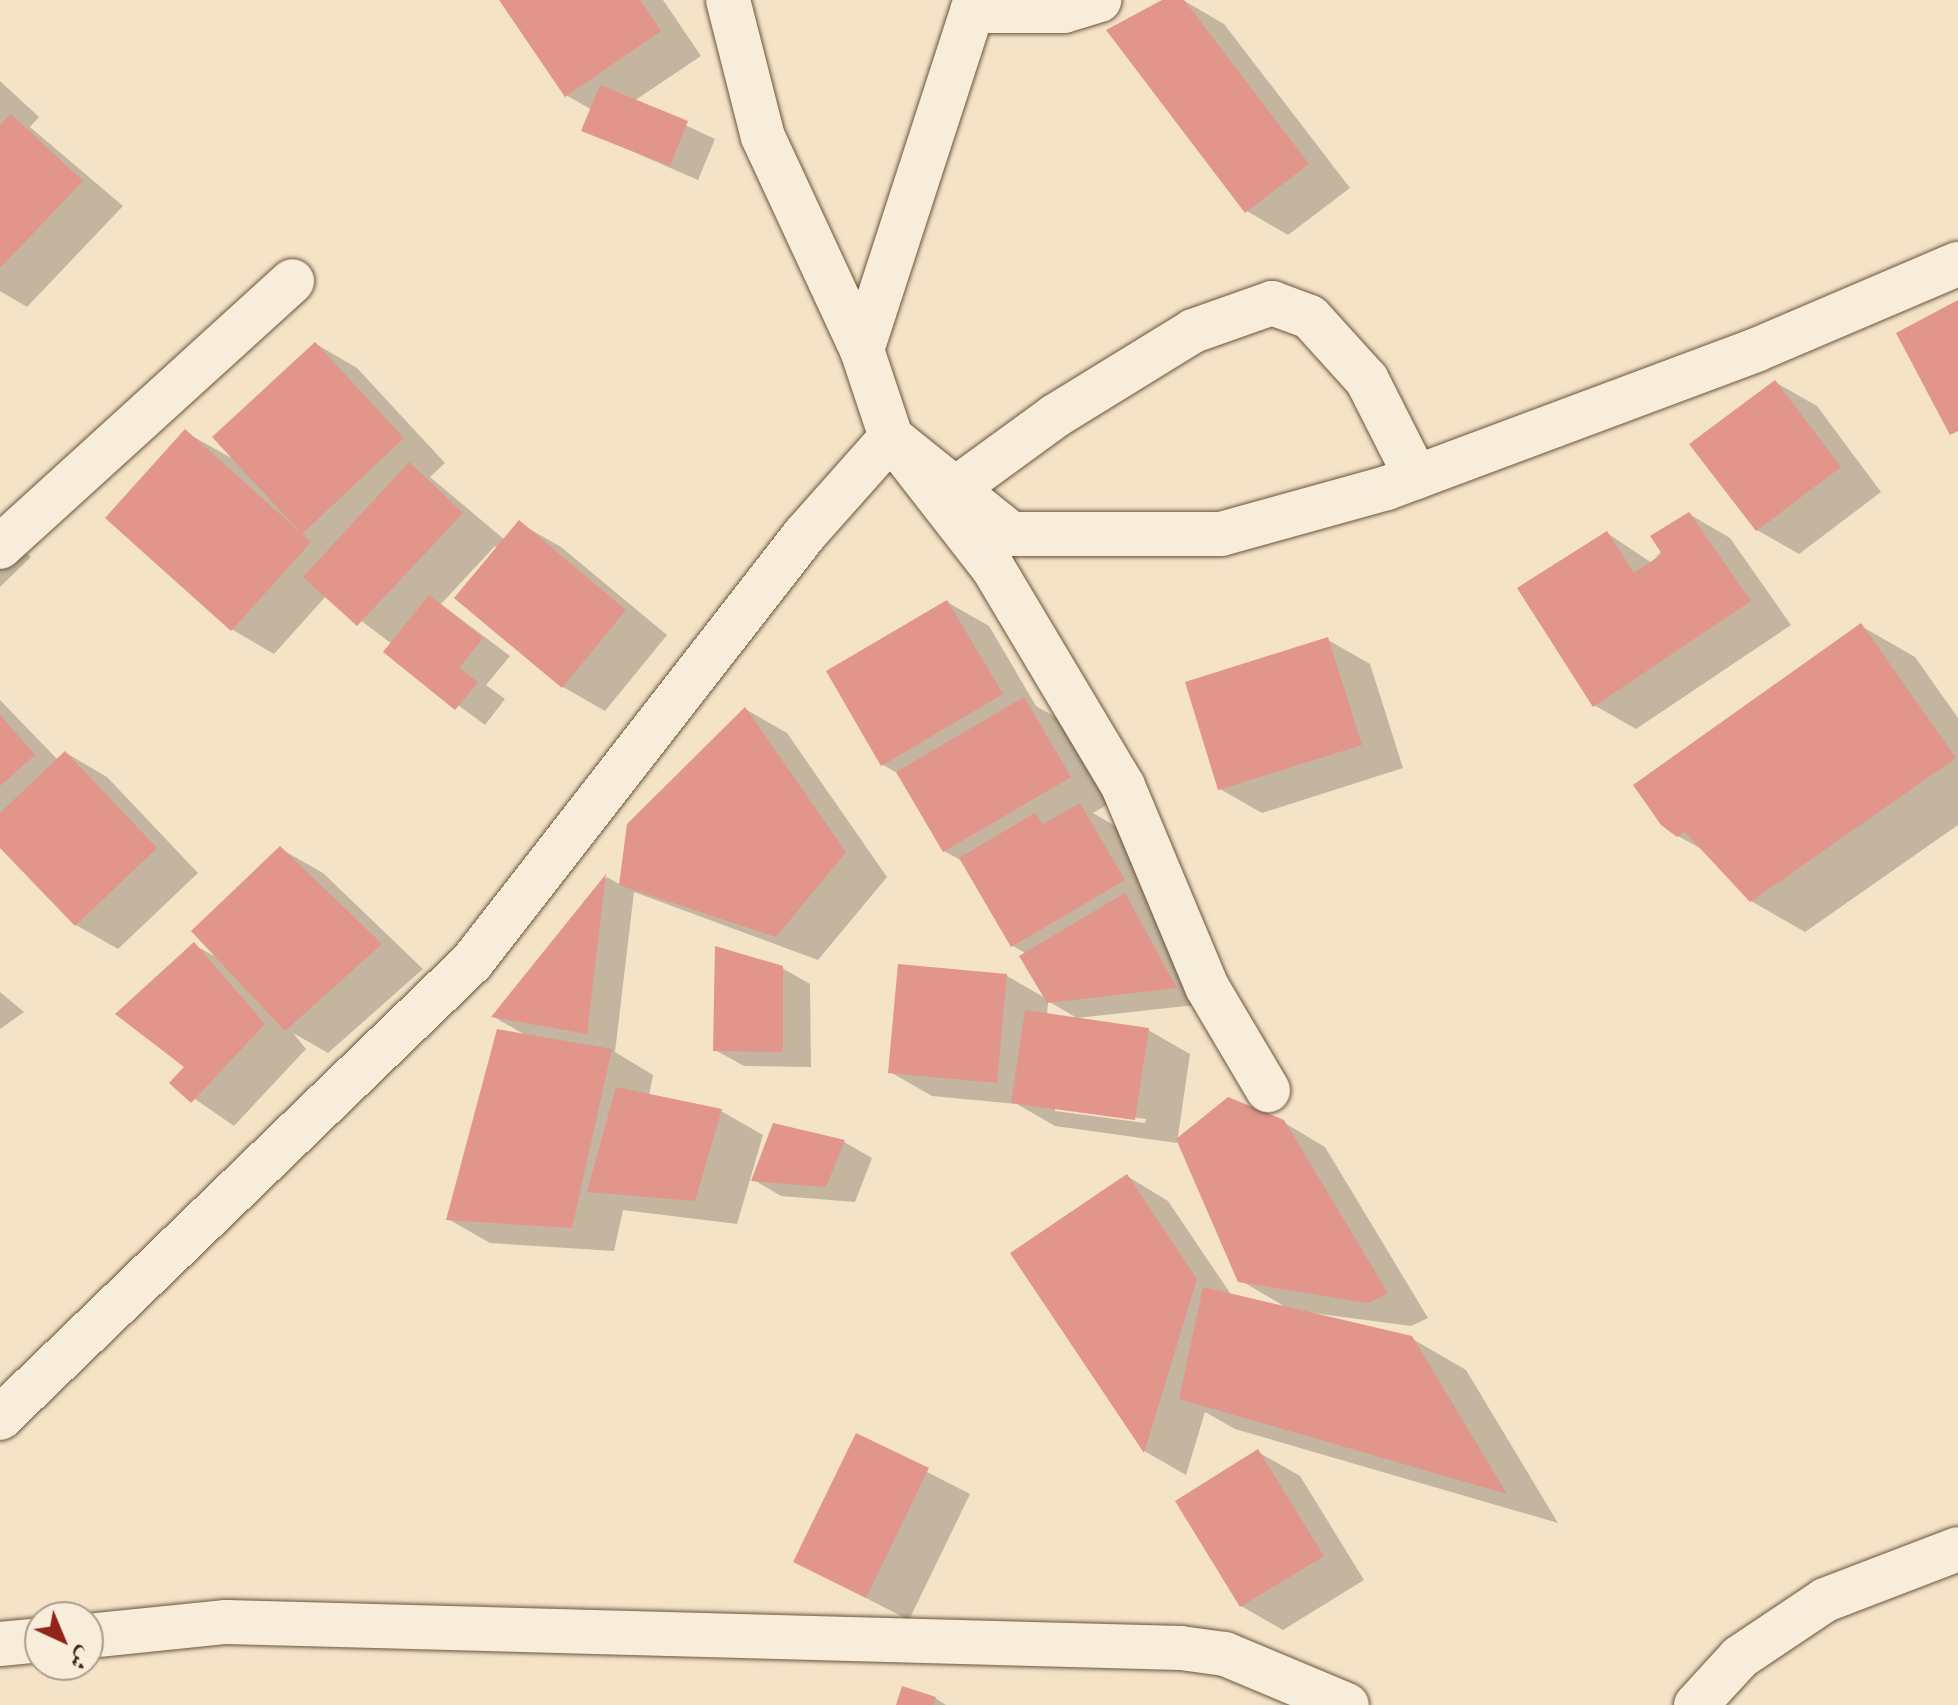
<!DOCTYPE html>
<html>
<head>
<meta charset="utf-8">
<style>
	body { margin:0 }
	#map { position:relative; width:1958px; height:1705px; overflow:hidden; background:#f5e3c8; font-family:"Sorts Mill Goudy",Amiri,serif }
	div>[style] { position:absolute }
	.shadow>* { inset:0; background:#0003 }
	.building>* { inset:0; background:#e1958b }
	.roads { filter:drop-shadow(0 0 2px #6a563a) drop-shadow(0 0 2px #6a563a) }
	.minor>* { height:44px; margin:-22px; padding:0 22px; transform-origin:22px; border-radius:22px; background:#f8eddb }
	span { translate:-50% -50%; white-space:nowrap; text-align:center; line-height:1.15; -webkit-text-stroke:7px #f8eddb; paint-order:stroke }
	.north { position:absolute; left:24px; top:1601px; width:80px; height:80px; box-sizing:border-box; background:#f8eddb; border:2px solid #ac9e88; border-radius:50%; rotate:136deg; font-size:22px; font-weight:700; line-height:32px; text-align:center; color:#3b270b }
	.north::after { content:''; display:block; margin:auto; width:28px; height:36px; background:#8f2418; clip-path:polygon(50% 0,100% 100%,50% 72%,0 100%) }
</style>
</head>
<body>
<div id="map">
	<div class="shadow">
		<div style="clip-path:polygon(501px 0,663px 0,701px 56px,634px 101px,715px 139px,698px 180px,583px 130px,592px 110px,566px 95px)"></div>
		<div style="clip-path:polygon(1165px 0,1183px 0,1224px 24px,1350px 188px,1288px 235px,1247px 211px,1109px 31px)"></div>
		<div style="clip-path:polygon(0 81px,39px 117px,30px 127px,123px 206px,27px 307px,0 291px)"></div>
		<div style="clip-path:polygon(316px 344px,357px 368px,445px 463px,430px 477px,505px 540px,519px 523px,561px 547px,667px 635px,605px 711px,563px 687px,495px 546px,441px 604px,510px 656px,486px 685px,505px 699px,485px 725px,385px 651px,392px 644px,327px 595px,274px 654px,233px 630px,108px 518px,185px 432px,235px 460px)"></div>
		<div style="clip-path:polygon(1775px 382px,1817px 406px,1881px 492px,1799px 554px,1757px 530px)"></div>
		<div style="clip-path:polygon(1689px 514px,1730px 538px,1791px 625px,1636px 729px,1594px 705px,1607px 533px,1652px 563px)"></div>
		<div style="clip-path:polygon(0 530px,31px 557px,0 587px)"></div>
		<div style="clip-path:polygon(evenodd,947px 602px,989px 626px,1036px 706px,1066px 723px,1112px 802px,1093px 813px,1122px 830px,1204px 1004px,1077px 1018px,1048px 1001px,1047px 1016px,1148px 1030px,1190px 1054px,1177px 1143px,1055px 1126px,1017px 1104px,932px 1096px,890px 1072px,1007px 976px,1047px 999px,1027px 954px,1013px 946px,964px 862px,944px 851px,899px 774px,883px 765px,947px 602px,1055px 1107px,1146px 1119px,1145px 1123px,1055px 1111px,1055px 1107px)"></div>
		<div style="clip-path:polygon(1861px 626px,1915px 657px,1958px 718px,1958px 825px,1805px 932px,1751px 901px,1707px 852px,1678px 836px)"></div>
		<div style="clip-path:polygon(1328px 640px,1370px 664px,1403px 768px,1262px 813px,1220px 789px)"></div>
		<div style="clip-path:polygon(0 700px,58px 760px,66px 753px,107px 777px,198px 873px,118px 949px,76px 925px,0 846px)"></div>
		<div style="clip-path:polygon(745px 709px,787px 733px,887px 877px,818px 960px,634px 892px,615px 1052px,653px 1075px,649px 1096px,721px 1111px,763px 1135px,737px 1224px,623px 1210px,614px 1251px,490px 1243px,448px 1219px,527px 1036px,494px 1017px,607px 877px,621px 885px)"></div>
		<div style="clip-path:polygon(281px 849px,323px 873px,423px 969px,328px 1053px,293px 1033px,306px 1049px,234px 1126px,172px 1083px,187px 1067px,194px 945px,218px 958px)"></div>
		<div style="clip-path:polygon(782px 968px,810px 984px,811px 1067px,744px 1066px,715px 1050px)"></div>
		<div style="clip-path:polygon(0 992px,24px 1012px,0 1029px)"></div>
		<div style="clip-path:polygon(1283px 1122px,1325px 1147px,1428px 1318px,1411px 1326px,1290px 1310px,1411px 1338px,1466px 1370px,1558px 1523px,1235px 1429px,1205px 1412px,1186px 1475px,1146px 1452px,1013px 1253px,1127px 1176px,1168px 1201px,1232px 1296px,1287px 1308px,1240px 1280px)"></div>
		<div style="clip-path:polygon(844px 1142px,872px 1158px,855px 1202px,781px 1196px,754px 1180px)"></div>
		<div style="clip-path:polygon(857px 1436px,970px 1494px,909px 1620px,796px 1562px)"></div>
		<div style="clip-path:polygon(1258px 1452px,1300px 1476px,1364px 1580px,1283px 1630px,1241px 1606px)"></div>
		<div style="clip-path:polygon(935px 1698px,946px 1705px,898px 1705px)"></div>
	</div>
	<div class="building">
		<div style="clip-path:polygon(499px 0,640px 0,661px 31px,565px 97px)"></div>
		<div style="clip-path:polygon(1162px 0,1184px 0,1309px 164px,1245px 213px,1106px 30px)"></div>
		<div style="clip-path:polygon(600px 85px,688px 121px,670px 166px,581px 131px)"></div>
		<div style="clip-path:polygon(11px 114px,83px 181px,0 268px,0 125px)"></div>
		<div style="clip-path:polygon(1958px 300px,1958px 431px,1950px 435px,1896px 333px)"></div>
		<div style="clip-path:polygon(315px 342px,404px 438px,302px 534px,212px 437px)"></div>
		<div style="clip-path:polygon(1775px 380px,1841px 467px,1756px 531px,1689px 444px)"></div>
		<div style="clip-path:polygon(185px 429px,311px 542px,231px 631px,105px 518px)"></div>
		<div style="clip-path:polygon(409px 462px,463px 513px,357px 626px,303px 577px)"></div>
		<div style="clip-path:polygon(1689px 512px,1751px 601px,1593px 707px,1517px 588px,1607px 531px,1634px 573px,1662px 554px,1650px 536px)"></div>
		<div style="clip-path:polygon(519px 520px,626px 610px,562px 688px,454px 598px)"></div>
		<div style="clip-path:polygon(429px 595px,483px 638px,459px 668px,478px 682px,455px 710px,383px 652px)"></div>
		<div style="clip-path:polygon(947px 600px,1003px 694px,881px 766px,826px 671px)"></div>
		<div style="clip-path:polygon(1861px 623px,1956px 758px,1750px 902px,1685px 832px,1677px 837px,1661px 825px,1633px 785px)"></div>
		<div style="clip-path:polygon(1328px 637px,1362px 745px,1218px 790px,1185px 682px)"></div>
		<div style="clip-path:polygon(1024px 697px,1071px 777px,943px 852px,896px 772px)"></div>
		<div style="clip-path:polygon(745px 707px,846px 852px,776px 937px,619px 885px,627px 824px)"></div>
		<div style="clip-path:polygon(0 715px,35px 755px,0 786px)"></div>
		<div style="clip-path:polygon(65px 751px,157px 848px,75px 926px,0 848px,0 813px)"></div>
		<div style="clip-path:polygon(1080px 803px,1125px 880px,1011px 947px,959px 858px,1035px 813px,1043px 824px)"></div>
		<div style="clip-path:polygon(280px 846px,382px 944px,285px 1031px,191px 931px)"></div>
		<div style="clip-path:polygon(606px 874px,587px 1034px,491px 1017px)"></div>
		<div style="clip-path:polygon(1125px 893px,1177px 988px,1047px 1003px,1019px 956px)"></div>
		<div style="clip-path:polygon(194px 942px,265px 1024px,191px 1103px,169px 1083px,184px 1067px,115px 1014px)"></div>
		<div style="clip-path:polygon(715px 946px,783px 966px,783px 1052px,713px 1051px)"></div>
		<div style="clip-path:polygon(898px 964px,1007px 974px,997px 1083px,888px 1073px)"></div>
		<div style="clip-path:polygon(1025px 1010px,1149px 1028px,1135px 1120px,1011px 1103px)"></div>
		<div style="clip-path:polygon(497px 1029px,612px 1049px,572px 1228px,446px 1220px)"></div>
		<div style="clip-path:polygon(616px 1087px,722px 1109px,695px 1201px,587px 1192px)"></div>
		<div style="clip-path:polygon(1228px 1097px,1284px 1120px,1388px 1293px,1368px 1303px,1238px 1282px,1176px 1139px)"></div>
		<div style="clip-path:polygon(773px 1123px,845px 1140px,826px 1187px,751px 1181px)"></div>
		<div style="clip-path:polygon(1127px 1174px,1197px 1279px,1144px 1453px,1010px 1253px)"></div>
		<div style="clip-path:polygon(1203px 1287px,1412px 1336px,1507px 1494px,1179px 1399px)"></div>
		<div style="clip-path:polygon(856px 1433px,929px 1468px,866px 1598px,793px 1562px)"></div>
		<div style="clip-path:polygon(1258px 1449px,1324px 1556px,1240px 1607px,1175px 1501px)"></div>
		<div style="clip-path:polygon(902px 1686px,936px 1697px,933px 1705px,896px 1705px)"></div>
	</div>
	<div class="roads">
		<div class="minor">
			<div style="left:728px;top:0;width:141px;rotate:75.7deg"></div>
			<div style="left:763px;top:137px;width:235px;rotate:65.1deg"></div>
			<div style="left:862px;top:350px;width:92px;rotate:71.6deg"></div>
			<div style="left:891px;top:437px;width:166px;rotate:52.1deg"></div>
			<div style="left:993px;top:568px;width:254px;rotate:59.2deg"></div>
			<div style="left:1123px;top:786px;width:218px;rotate:67.3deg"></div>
			<div style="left:1207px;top:987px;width:120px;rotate:59.4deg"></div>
			<div style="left:972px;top:11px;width:92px"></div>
			<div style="left:1064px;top:11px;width:37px;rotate:-17deg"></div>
			<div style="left:862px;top:350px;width:368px;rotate:-72deg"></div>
			<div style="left:955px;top:489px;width:124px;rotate:-36.1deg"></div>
			<div style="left:1055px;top:416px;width:162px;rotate:-31.6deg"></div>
			<div style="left:1193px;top:331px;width:84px;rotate:-19.5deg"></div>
			<div style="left:1272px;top:303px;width:40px;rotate:20.2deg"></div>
			<div style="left:1310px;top:317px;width:85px;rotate:47.9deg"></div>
			<div style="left:1367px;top:380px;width:109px;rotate:63.2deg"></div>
			<div style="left:0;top:547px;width:395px;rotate:-42.3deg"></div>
			<div style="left:0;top:1418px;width:656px;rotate:-44.01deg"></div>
			<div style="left:472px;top:962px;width:542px;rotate:-52.12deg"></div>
			<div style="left:805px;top:534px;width:130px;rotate:-48.4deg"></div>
			<div style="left:891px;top:437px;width:154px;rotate:38.9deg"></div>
			<div style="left:1011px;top:534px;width:210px"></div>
			<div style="left:1221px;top:534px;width:172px;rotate:-15.5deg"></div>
			<div style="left:1387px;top:488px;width:394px;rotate:-20.5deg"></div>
			<div style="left:1756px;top:350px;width:220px;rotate:-23.1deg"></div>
			<div style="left:88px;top:1636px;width:139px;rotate:-5.8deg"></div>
			<div style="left:226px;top:1622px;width:955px;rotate:1.56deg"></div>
			<div style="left:1181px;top:1648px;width:44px;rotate:7.8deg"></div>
			<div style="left:1225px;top:1654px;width:132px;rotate:22.7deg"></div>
			<div style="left:0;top:1644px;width:40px;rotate:-5.7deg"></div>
			<div style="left:1696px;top:1705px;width:65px;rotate:-47.5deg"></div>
			<div style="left:1740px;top:1657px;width:102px;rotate:-33.8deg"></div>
			<div style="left:1825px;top:1600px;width:142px;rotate:-21deg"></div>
		</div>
	</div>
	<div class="north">ش</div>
</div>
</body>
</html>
